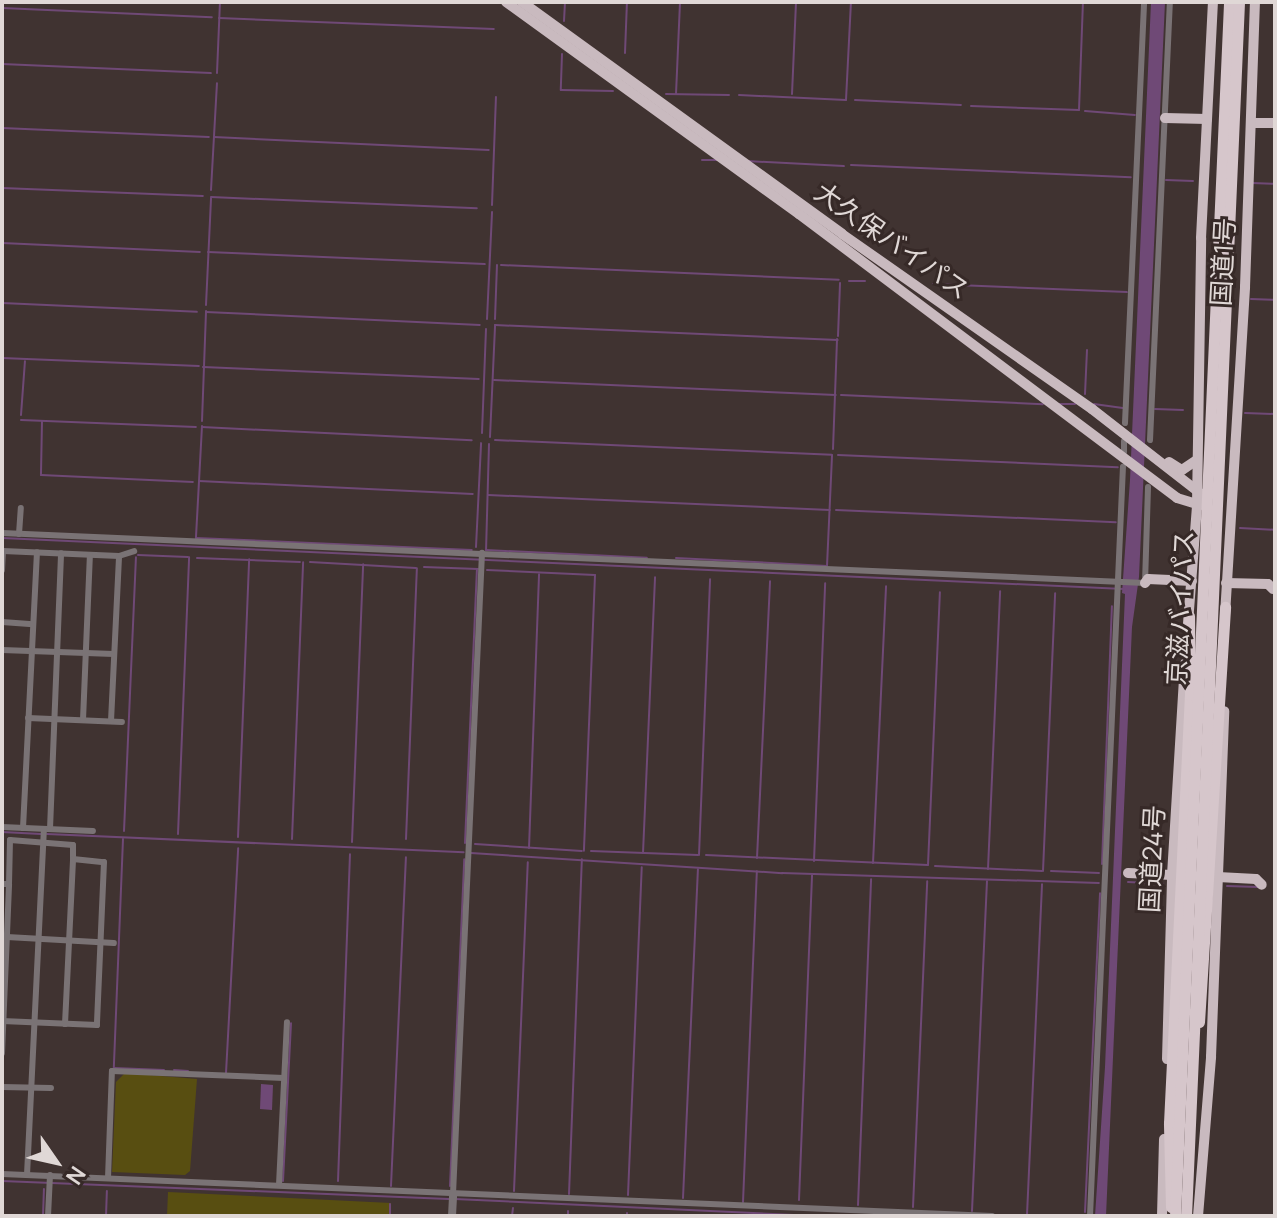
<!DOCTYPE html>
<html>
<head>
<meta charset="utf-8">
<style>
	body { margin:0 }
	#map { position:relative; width:1277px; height:1218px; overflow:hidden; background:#403331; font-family:Manrope,"Noto Sans JP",sans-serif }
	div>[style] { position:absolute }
	.green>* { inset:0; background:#584e11 }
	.water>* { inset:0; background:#6f4976 }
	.stream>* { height:2px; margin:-1px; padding:0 1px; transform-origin:1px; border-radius:1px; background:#6f4976 }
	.minor>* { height:6px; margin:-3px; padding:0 3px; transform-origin:3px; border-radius:3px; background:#7a7375 }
	.tertiary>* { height:8px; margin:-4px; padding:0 4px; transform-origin:4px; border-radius:4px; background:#7a7375 }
	.trunk>* { height:10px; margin:-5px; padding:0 5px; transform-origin:5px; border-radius:5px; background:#c9babf }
	.motorway>* { height:11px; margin:-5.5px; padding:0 5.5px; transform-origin:5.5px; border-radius:5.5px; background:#d6c6cb }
	.motorway-bridge>* { height:11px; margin:-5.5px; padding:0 5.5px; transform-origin:5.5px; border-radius:5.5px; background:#d6c6cb }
	span { translate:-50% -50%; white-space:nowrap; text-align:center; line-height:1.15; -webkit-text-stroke:6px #362927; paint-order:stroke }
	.street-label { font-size:26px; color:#e0d8d6 }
	.frame { position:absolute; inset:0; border:4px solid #e0d8d6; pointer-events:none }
	.north { position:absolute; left:16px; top:1122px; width:80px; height:80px; -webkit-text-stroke:6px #362927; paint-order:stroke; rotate:124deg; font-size:22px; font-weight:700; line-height:32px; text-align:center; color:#e0d8d6 }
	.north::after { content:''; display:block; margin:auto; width:28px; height:36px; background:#e0d8d6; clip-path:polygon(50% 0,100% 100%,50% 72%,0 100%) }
</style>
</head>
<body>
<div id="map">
	<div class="green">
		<div style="clip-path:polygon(125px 1073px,197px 1079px,190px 1171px,185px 1175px,112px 1172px,116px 1082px)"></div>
		<div style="clip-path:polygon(168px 1192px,391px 1203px,391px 1216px,167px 1216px)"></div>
	</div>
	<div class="water">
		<div style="clip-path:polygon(1151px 2px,1165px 2px,1139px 577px,1132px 627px,1106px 1216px,1095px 1216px,1105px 1067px,1125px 594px,1122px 593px,1130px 480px)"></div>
		<div style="clip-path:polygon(261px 1084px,273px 1085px,272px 1110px,260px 1109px)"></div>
	</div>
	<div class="stream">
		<div style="left:2px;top:8px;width:210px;rotate:2.5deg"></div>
		<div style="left:219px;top:18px;width:275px;rotate:2.3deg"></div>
		<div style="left:564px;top:21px;width:19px;rotate:-87deg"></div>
		<div style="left:625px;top:53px;width:51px;rotate:-87.8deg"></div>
		<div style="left:562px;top:54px;width:36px;rotate:92deg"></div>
		<div style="left:561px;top:90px;width:52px;rotate:1.1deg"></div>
		<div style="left:2px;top:64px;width:209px;rotate:2.5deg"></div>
		<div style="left:217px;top:73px;width:71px;rotate:-87.6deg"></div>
		<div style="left:666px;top:94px;width:63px;rotate:0.9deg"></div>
		<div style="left:676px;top:94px;width:92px;rotate:-87.5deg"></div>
		<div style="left:792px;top:94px;width:92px;rotate:-87.5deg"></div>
		<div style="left:739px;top:95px;width:107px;rotate:2.7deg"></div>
		<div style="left:846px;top:100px;width:98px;rotate:-87.1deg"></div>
		<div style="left:855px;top:100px;width:106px;rotate:2.7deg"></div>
		<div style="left:971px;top:106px;width:108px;rotate:2.1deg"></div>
		<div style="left:1079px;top:110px;width:108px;rotate:-87.9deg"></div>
		<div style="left:1085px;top:111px;width:50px;rotate:4.6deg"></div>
		<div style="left:2px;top:128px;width:207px;rotate:2.5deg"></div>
		<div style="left:214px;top:137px;width:275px;rotate:2.7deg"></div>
		<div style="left:702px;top:160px;width:15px"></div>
		<div style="left:747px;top:161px;width:97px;rotate:3deg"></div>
		<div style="left:851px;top:165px;width:280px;rotate:2.5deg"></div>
		<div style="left:1166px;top:180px;width:27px;rotate:2deg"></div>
		<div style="left:1252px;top:183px;width:23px;rotate:2deg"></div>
		<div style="left:2px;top:188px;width:201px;rotate:2.3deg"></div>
		<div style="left:211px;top:190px;width:107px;rotate:-86.8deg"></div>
		<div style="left:211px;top:197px;width:266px;rotate:2.4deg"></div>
		<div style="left:492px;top:205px;width:108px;rotate:-87.9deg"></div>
		<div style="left:2px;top:243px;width:198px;rotate:2.6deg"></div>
		<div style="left:208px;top:252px;width:277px;rotate:2.5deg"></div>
		<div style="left:501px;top:265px;width:338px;rotate:2.5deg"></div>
		<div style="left:849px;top:281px;width:16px"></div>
		<div style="left:933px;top:284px;width:194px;rotate:2.4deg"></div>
		<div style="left:1251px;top:299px;width:24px;rotate:2deg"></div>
		<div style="left:2px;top:303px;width:195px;rotate:2.6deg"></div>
		<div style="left:206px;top:305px;width:107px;rotate:-87.3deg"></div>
		<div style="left:206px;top:312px;width:274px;rotate:2.7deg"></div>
		<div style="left:487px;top:319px;width:107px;rotate:-87.3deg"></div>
		<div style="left:495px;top:319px;width:54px;rotate:-87.9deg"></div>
		<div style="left:838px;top:336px;width:53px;rotate:-87.8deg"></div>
		<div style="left:2px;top:358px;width:197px;rotate:2.3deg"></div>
		<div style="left:203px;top:367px;width:276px;rotate:2.5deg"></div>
		<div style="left:494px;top:380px;width:342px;rotate:2.5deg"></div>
		<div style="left:1085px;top:394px;width:44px;rotate:-87.4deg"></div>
		<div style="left:841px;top:395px;width:202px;rotate:2.6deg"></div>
		<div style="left:1058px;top:404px;width:17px"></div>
		<div style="left:1094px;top:404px;width:29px;rotate:8deg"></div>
		<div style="left:1155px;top:409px;width:28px;rotate:2deg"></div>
		<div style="left:1245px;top:413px;width:30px;rotate:2deg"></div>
		<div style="left:21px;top:415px;width:54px;rotate:-85.8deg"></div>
		<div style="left:21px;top:420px;width:175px;rotate:2.3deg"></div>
		<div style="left:42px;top:421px;width:54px;rotate:91.1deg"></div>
		<div style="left:41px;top:475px;width:152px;rotate:2.6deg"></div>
		<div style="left:202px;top:421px;width:110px;rotate:-87.9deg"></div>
		<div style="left:202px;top:426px;width:112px;rotate:93.1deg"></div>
		<div style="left:196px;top:538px;width:276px;rotate:2.5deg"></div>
		<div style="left:202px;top:427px;width:270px;rotate:2.8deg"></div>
		<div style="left:482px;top:433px;width:104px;rotate:-87.8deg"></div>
		<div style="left:490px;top:437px;width:112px;rotate:-87.4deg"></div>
		<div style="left:495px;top:325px;width:343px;rotate:2.5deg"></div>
		<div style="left:495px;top:440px;width:337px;rotate:2.5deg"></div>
		<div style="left:489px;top:444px;width:106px;rotate:91.6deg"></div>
		<div style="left:486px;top:550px;width:161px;rotate:2.8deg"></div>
		<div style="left:833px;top:449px;width:110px;rotate:-87.9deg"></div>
		<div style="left:838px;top:455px;width:280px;rotate:2.5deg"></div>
		<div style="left:199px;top:481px;width:274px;rotate:2.7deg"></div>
		<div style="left:488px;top:495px;width:342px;rotate:2.5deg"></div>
		<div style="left:836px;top:510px;width:280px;rotate:2.5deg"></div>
		<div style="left:1240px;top:528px;width:35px;rotate:3deg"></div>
		<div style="left:2px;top:538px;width:1123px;rotate:2.6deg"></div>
		<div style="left:476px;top:547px;width:104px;rotate:-87.2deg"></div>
		<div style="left:138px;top:555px;width:50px;rotate:2.3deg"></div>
		<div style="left:197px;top:558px;width:103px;rotate:2.2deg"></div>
		<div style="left:676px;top:558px;width:151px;rotate:3deg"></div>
		<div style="left:827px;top:566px;width:111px;rotate:-87.4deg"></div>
		<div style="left:310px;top:562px;width:106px;rotate:3.2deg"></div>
		<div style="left:424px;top:567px;width:54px;rotate:2.1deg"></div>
		<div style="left:487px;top:570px;width:108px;rotate:2.7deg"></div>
		<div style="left:595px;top:575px;width:276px;rotate:92.3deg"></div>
		<div style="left:124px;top:831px;width:274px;rotate:-87.5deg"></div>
		<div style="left:2px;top:832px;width:39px;rotate:3deg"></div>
		<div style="left:47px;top:834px;width:417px;rotate:2.5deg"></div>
		<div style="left:178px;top:834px;width:277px;rotate:-87.7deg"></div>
		<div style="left:238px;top:837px;width:278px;rotate:-87.7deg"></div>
		<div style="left:123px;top:839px;width:229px;rotate:92.3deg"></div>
		<div style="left:114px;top:1068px;width:50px;rotate:2.3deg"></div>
		<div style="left:292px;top:839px;width:277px;rotate:-87.7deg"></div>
		<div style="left:406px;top:839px;width:271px;rotate:-87.7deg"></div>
		<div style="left:352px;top:842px;width:278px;rotate:-87.7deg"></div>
		<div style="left:465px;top:843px;width:274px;rotate:-87.5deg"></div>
		<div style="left:475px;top:844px;width:107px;rotate:3.7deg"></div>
		<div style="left:529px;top:848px;width:274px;rotate:-87.9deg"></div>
		<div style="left:591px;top:851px;width:107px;rotate:2.1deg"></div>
		<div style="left:471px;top:853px;width:312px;rotate:3.7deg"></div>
		<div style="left:782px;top:873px;width:317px;rotate:1.8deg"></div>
		<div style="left:643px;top:853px;width:276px;rotate:-87.5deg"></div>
		<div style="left:699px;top:855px;width:276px;rotate:-87.7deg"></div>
		<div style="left:706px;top:855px;width:222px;rotate:2.6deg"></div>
		<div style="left:757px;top:858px;width:277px;rotate:-87.3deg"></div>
		<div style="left:814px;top:861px;width:278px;rotate:-87.7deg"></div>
		<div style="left:873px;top:863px;width:277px;rotate:-87.3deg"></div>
		<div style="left:1102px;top:864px;width:258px;rotate:-87.8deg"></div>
		<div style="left:928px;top:865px;width:273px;rotate:-87.5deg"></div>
		<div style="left:935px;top:866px;width:107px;rotate:2.7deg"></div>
		<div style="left:988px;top:869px;width:278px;rotate:-87.5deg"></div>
		<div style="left:1043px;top:871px;width:278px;rotate:-87.5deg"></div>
		<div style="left:1051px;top:871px;width:48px;rotate:2.4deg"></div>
		<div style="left:1128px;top:882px;width:35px;rotate:3deg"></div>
		<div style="left:1227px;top:886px;width:31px;rotate:2deg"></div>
		<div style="left:174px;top:1070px;width:14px;rotate:4deg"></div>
		<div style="left:226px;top:1073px;width:225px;rotate:-86.9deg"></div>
		<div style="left:2px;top:1181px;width:447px;rotate:2.3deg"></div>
		<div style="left:283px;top:1181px;width:158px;rotate:-87.1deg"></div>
		<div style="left:338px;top:1181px;width:327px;rotate:-87.9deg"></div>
		<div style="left:391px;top:1186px;width:329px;rotate:-87.4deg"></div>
		<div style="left:450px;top:1186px;width:327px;rotate:-87.5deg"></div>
		<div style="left:514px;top:1191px;width:329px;rotate:-87.6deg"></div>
		<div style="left:569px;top:1194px;width:335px;rotate:-87.8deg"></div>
		<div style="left:628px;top:1195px;width:328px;rotate:-87.6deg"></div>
		<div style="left:683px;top:1198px;width:329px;rotate:-87.4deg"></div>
		<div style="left:455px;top:1199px;width:355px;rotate:2.7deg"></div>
		<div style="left:799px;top:1200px;width:325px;rotate:-87.7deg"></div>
		<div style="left:743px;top:1202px;width:331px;rotate:-87.6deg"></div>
		<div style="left:858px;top:1205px;width:326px;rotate:-87.7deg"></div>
		<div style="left:913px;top:1207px;width:326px;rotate:-87.5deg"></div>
		<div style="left:972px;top:1211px;width:330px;rotate:-87.4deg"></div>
		<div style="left:1085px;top:1212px;width:319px;rotate:-87.3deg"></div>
		<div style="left:1027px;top:1215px;width:331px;rotate:-87.4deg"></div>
		<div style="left:43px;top:1216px;width:27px;rotate:-88deg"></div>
		<div style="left:106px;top:1216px;width:25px;rotate:-88deg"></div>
		<div style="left:390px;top:1216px;width:12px;rotate:-90deg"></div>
		<div style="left:512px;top:1216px;width:8px;rotate:-83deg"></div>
		<div style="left:568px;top:1216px;width:5px;rotate:-90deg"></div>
		<div style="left:627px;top:1216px;width:3px;rotate:-90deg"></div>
	</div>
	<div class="minor">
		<div style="left:1125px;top:423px;width:421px;rotate:-87.4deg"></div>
		<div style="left:1150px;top:440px;width:438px;rotate:-87.4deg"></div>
		<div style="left:1124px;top:452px;width:11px;rotate:-90deg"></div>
		<div style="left:2px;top:533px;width:1144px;rotate:2.5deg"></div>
		<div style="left:19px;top:534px;width:26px;rotate:-86deg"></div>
		<div style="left:2px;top:570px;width:19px;rotate:-87deg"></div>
		<div style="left:3px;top:551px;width:116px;rotate:2.5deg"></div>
		<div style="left:119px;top:556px;width:16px;rotate:-18deg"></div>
		<div style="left:1145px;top:583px;width:96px;rotate:-88.2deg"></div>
		<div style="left:2px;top:622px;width:31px;rotate:4deg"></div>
		<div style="left:2px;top:650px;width:112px;rotate:2deg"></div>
		<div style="left:28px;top:718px;width:94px;rotate:2.4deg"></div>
		<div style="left:83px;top:720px;width:165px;rotate:-87.6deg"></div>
		<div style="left:111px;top:721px;width:165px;rotate:-87.2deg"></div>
		<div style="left:2px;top:827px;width:91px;rotate:2.5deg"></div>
		<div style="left:23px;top:828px;width:276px;rotate:-87.1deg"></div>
		<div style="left:50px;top:829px;width:276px;rotate:-87.7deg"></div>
		<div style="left:2px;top:884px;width:7px"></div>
		<div style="left:9px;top:884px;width:44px;rotate:-88.7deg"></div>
		<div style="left:10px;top:840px;width:63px;rotate:4.5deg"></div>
		<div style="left:73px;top:845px;width:14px;rotate:90deg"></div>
		<div style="left:73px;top:859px;width:31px;rotate:6deg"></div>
		<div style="left:104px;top:862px;width:163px;rotate:92.5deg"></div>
		<div style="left:97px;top:1025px;width:95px;rotate:-177.6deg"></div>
		<div style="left:7px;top:937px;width:107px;rotate:3.2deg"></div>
		<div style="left:65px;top:1024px;width:165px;rotate:-87.2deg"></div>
		<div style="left:2px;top:1053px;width:169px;rotate:-87.6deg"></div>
		<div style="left:2px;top:1087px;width:49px;rotate:1.2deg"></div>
		<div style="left:2px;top:1174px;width:991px;rotate:2.43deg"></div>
		<div style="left:27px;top:1175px;width:346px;rotate:-87.2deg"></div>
		<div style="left:108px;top:1178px;width:107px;rotate:-87.9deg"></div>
		<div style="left:112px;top:1071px;width:172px;rotate:2.3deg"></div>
		<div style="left:279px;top:1185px;width:163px;rotate:-87.2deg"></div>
		<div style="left:453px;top:1194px;width:642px;rotate:-87.41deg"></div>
		<div style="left:48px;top:1216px;width:41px;rotate:-87.2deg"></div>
		<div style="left:1090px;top:1216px;width:750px;rotate:-87.48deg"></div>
	</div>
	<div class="tertiary">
		<div style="left:452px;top:1216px;width:22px;rotate:-87deg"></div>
	</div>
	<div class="trunk">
		<div style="left:506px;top:2px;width:362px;rotate:35.9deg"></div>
		<div style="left:799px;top:214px;width:473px;rotate:36.9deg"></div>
		<div style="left:1177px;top:498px;width:24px;rotate:17deg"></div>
		<div style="left:522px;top:2px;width:395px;rotate:35.9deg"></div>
		<div style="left:842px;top:234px;width:305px;rotate:35deg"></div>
		<div style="left:1092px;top:409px;width:137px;rotate:37.9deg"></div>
		<div style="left:1165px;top:118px;width:42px;rotate:1.4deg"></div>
		<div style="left:1251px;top:123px;width:24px"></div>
		<div style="left:1169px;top:462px;width:15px;rotate:32deg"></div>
		<div style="left:1182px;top:470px;width:18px;rotate:-34deg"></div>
		<div style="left:1145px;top:583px;width:5px;rotate:-53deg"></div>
		<div style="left:1148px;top:579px;width:44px;rotate:2.6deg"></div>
		<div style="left:1226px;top:583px;width:42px;rotate:1.4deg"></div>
		<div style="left:1268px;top:584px;width:7px;rotate:45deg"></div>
		<div style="left:1225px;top:615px;width:329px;rotate:-86.5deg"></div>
		<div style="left:1245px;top:287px;width:285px;rotate:-88deg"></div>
		<div style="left:1188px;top:623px;width:118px;rotate:-85.6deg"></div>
		<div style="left:1197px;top:505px;width:267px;rotate:-89.1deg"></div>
		<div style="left:1201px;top:238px;width:236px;rotate:-87.1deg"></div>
		<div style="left:1128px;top:873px;width:44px;rotate:2.6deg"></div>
		<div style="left:1218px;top:877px;width:38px;rotate:3deg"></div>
		<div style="left:1256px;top:879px;width:8px;rotate:45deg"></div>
		<div style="left:1167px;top:1059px;width:184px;rotate:-88.4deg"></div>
		<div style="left:1172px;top:875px;width:212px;rotate:-86.5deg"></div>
		<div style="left:1162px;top:1216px;width:77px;rotate:-88.5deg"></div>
		<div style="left:1198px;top:1216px;width:160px;rotate:-85.3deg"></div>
		<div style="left:1211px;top:1057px;width:346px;rotate:-87.8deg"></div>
	</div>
	<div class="motorway">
		<div style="left:1199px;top:1022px;width:416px;rotate:-86.4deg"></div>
		<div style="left:1171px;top:1207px;width:84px;rotate:-91.4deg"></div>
		<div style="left:1169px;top:1123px;width:429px;rotate:-87.2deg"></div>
		<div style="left:1190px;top:695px;width:79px;rotate:-90.7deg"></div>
	</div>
	<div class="motorway-bridge">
		<div style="left:1175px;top:1216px;width:1215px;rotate:-87.45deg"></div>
		<div style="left:1186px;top:1216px;width:1215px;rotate:-87.5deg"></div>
	</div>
	<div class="street-label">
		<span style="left:892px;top:241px;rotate:35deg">大久保バイパス</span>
		<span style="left:1223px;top:262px;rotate:-87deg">国道1号</span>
		<span style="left:1180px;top:608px;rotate:-87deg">京滋バイパス</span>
		<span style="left:1152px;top:859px;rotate:-87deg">国道24号</span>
	</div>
	<div class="frame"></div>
	<div class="north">N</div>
</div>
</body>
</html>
